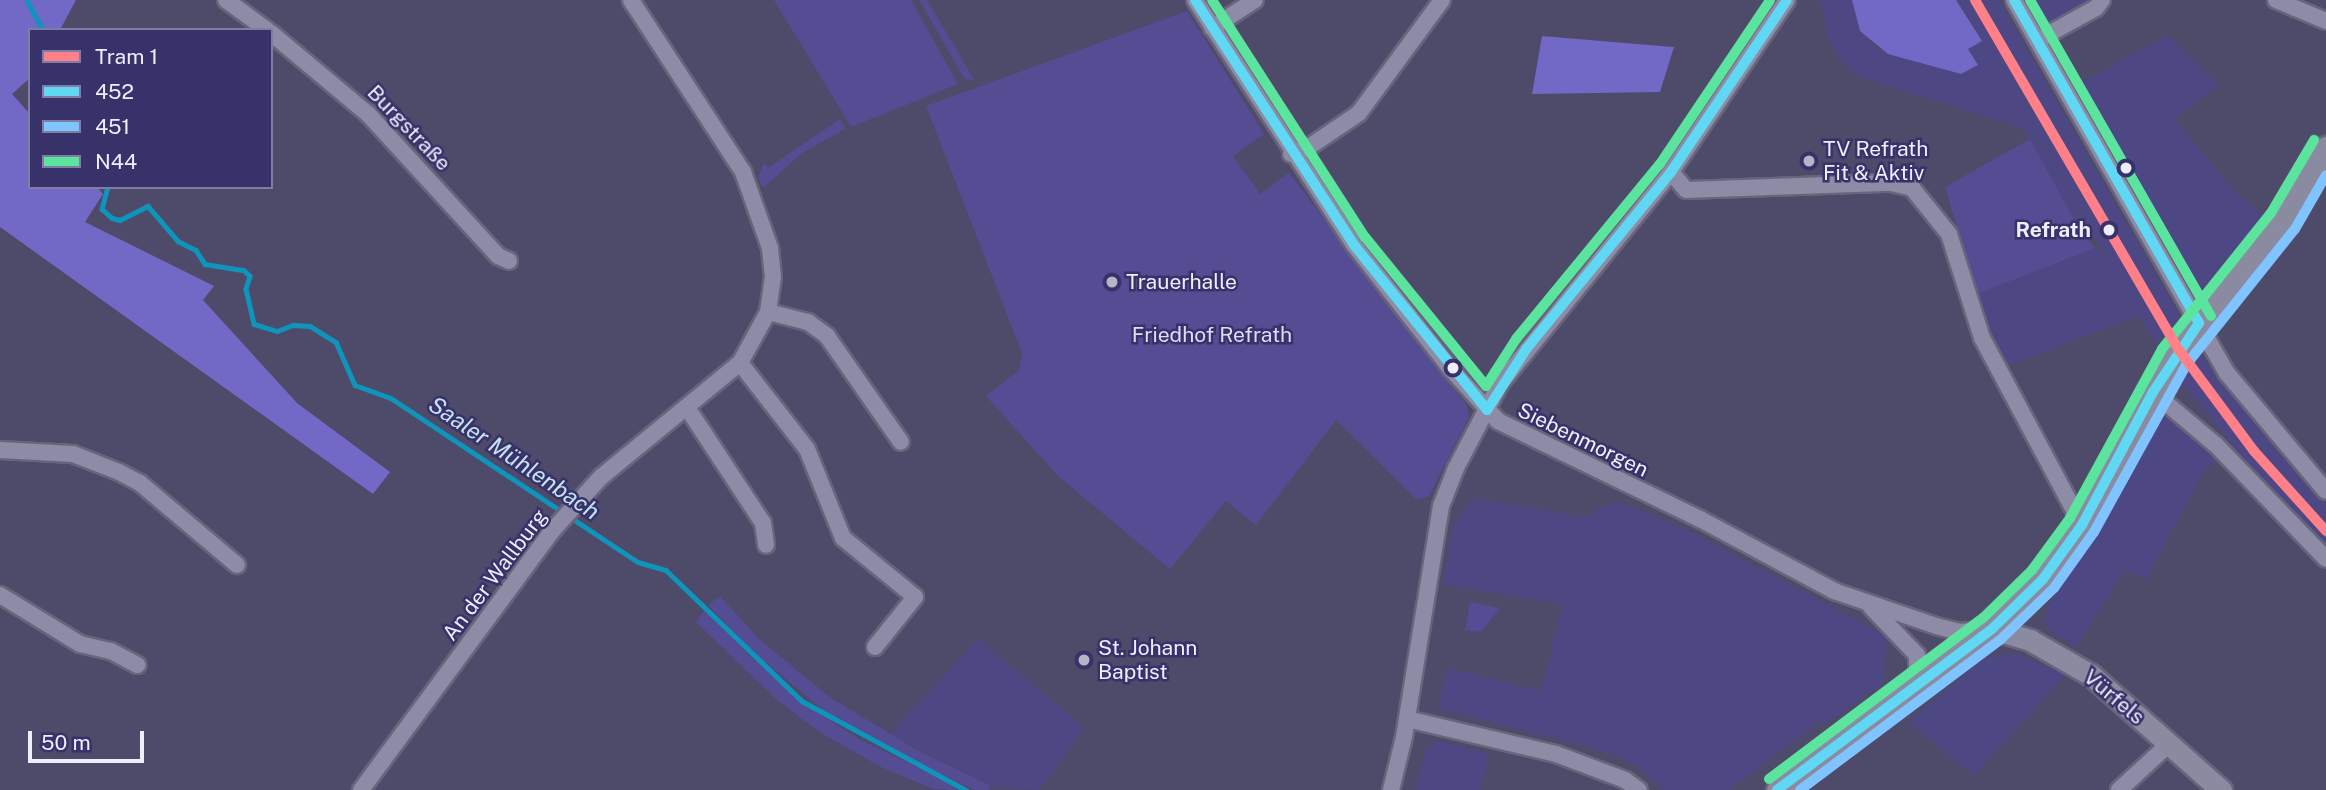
<!DOCTYPE html>
<html>
<head>
<meta charset="utf-8">
<style>
  body { margin:0 }
  #map { position:relative; width:2326px; height:790px; overflow:hidden; background:#4e4a6a; font-family:"Public Sans",sans-serif }
  div>[style] { position:absolute }
  .built>* { inset:0; background:#4d4784 }
  .green>* { inset:0; background:#544d94 }
  .forest>* { inset:0; background:#7268c5 }
  .stream>* { height:4.5px; margin:-2.25px; padding:0 2.25px; transform-origin:2.25px; border-radius:2.25px; background:#0f94bc }
  .roads { filter:drop-shadow(2px 0 #67647b) drop-shadow(-2px 0 #67647b) drop-shadow(0 2px #67647b) drop-shadow(0 -2px #67647b) }
  .street>* { height:16px; margin:-8px; padding:0 8px; transform-origin:8px; border-radius:8px; background:#8d8ba5 }
  .secondary>* { height:21px; margin:-10.5px; padding:0 10.5px; transform-origin:10.5px; border-radius:10.5px; background:#8a8ba1 }
  .bus-1>* { height:10px; margin:-5px; padding:0 5px; transform-origin:5px; border-radius:5px; background:#60d8f3 }
  .bus-2>* { height:10px; margin:-5px; padding:0 5px; transform-origin:5px; border-radius:5px; background:#80c4ff }
  .bus-3>* { height:10px; margin:-5px; padding:0 5px; transform-origin:5px; border-radius:5px; background:#5ae49d }
  .tram-1>* { height:10px; margin:-5px; padding:0 5px; transform-origin:5px; border-radius:5px; background:#ff8089 }
  .dots>* { width:19px; height:19px; translate:-50% -50%; box-sizing:border-box; border:4px solid #38326b; border-radius:50% }
  span { translate:-50% -50%; white-space:nowrap; text-align:center; line-height:1.15; -webkit-text-stroke:5px #38326b; paint-order:stroke }
  .street-label { font-size:21px; color:#ededfb }
  .poi-label { font-size:21px; color:#ededfb }
  .left { translate:0 -50%; text-align:left }
  .stop-label { font-size:21px; color:#ededfb; font-weight:700 }
  .right { translate:-100% -50%; text-align:right }
  .park-label { font-size:21px; color:#ddddf8 }
  .water-label { font-size:23px; color:#c4e2ef; font-style:italic }
  .legend { position:absolute; left:28px; top:28px; width:245px; height:161px; box-sizing:border-box; background:#38326b; border:2px solid #807da5; margin:0; padding:9px 12px; list-style:none; font-size:21px; color:#ededfb }
  .legend li { display:flex; align-items:center; gap:14px; height:35px }
  .legend b { width:35px; border:2px solid #807da5 }
  .scale { position:absolute; left:28px; top:731px; width:116px; height:32px; box-sizing:border-box; border:4px solid #ededfb; border-top:0; padding-left:9px; font-size:21px; line-height:24px; white-space:nowrap; color:#ededfb; -webkit-text-stroke:5px #38326b; paint-order:stroke }
</style>
</head>
<body>
<div id="map">
  <div class="built">
    <i style="clip-path:polygon(1821px 0,1852px 0,1860px 31px,1881px 51px,1961px 74px,1968px 49px,1982px 40px,1956px 0,1999px 0,2181px 318px,2156px 343px,2139px 316px,2006px 366px,1987px 329px,1977px 294px,2095px 248px,2109px 262px,2086px 223px,2078px 227px,2024px 128px,1858px 76px,1838px 57px,1828px 37px)"></i>
    <i style="clip-path:polygon(2028px 0,2092px 0,2045px 29px)"></i>
    <i style="clip-path:polygon(2168px 35px,2219px 85px,2174px 119px,2235px 192px,2267px 218px,2222px 274px,2200px 291px,2189px 286px,2076px 86px)"></i>
    <i style="clip-path:polygon(2199px 352px,2301px 479px,2326px 504px,2326px 547px,2251px 468px,2179px 379px)"></i>
    <i style="clip-path:polygon(2161px 417px,2171px 419px,2218px 462px,2205px 469px,2146px 580px,2125px 569px,2076px 647px,2052px 632px,2045px 620px,2047px 608px)"></i>
    <i style="clip-path:polygon(1475px 498px,1591px 518px,1594px 511px,1619px 502px,1693px 533px,1887px 637px,1883px 683px,1826px 723px,1820px 722px,1728px 790px,1664px 790px,1637px 766px,1612px 753px,1438px 708px,1447px 668px,1541px 691px,1563px 604px,1443px 584px,1452px 527px)"></i>
    <i style="clip-path:polygon(978px 639px,1085px 728px,1039px 790px,991px 786px,889px 735px)"></i>
    <i style="clip-path:polygon(2017px 654px,2065px 675px,1974px 775px,1909px 722px,1980px 661px,1997px 655px)"></i>
    <i style="clip-path:polygon(1439px 741px,1489px 754px,1480px 790px,1415px 790px,1426px 749px)"></i>
  </div>
  <div class="green">
    <i style="clip-path:polygon(774px 0,911px 0,958px 84px,851px 127px)"></i>
    <i style="clip-path:polygon(919px 0,927px 0,975px 81px,964px 78px)"></i>
    <i style="clip-path:polygon(1187px 11px,1264px 134px,1233px 156px,1260px 194px,1289px 173px,1467px 406px,1469px 417px,1429px 496px,1417px 500px,1336px 420px,1256px 525px,1226px 501px,1170px 569px,1058px 476px,986px 396px,1019px 370px,1022px 353px,926px 106px)"></i>
    <i style="clip-path:polygon(840px 119px,845px 129px,802px 153px,763px 188px,758px 177px,764px 163px,768px 168px)"></i>
    <i style="clip-path:polygon(2030px 139px,2078px 227px,2095px 248px,1977px 294px,1945px 187px)"></i>
    <i style="clip-path:polygon(720px 596px,760px 640px,831px 698px,915px 749px,991px 786px,989px 790px,975px 790px,906px 758px,823px 710px,752px 651px,708px 605px)"></i>
    <i style="clip-path:polygon(1470px 602px,1500px 608px,1481px 632px,1465px 630px)"></i>
    <i style="clip-path:polygon(705px 609px,749px 655px,820px 714px,859px 739px,964px 790px,933px 789px,881px 767px,821px 733px,777px 700px,696px 622px)"></i>
  </div>
  <div class="forest">
    <i style="clip-path:polygon(0 0,76px 0,60px 30px,30px 30px,30px 78px,12px 94px,30px 114px,30px 187px,97px 187px,103px 194px,85px 222px,214px 286px,203px 300px,297px 403px,390px 472px,373px 494px,0 227px)"></i>
    <i style="clip-path:polygon(1852px 0,1956px 0,1982px 41px,1968px 49px,1978px 65px,1961px 74px,1888px 54px,1860px 31px)"></i>
    <i style="clip-path:polygon(1542px 36px,1673px 47px,1674px 47px,1660px 92px,1532px 94px)"></i>
  </div>
  <div class="stream">
    <i style="left:27px;top:0;width:34px;rotate:62deg"></i>
    <i style="left:108px;top:187px;width:23px;rotate:105deg"></i>
    <i style="left:102px;top:209px;width:13px;rotate:42deg"></i>
    <i style="left:112px;top:218px;width:8px;rotate:14deg"></i>
    <i style="left:120px;top:220px;width:31px;rotate:-27deg"></i>
    <i style="left:148px;top:206px;width:46px;rotate:49.4deg"></i>
    <i style="left:178px;top:241px;width:20px;rotate:27deg"></i>
    <i style="left:196px;top:250px;width:17px;rotate:57deg"></i>
    <i style="left:205px;top:264px;width:39px;rotate:9deg"></i>
    <i style="left:244px;top:270px;width:8px;rotate:45deg"></i>
    <i style="left:250px;top:276px;width:14px;rotate:107deg"></i>
    <i style="left:246px;top:289px;width:36px;rotate:77deg"></i>
    <i style="left:254px;top:324px;width:24px;rotate:17deg"></i>
    <i style="left:277px;top:331px;width:17px;rotate:-21deg"></i>
    <i style="left:293px;top:325px;width:17px;rotate:3deg"></i>
    <i style="left:310px;top:326px;width:31px;rotate:32deg"></i>
    <i style="left:336px;top:342px;width:47px;rotate:66.2deg"></i>
    <i style="left:355px;top:385px;width:38px;rotate:20deg"></i>
    <i style="left:391px;top:398px;width:296px;rotate:33.6deg"></i>
    <i style="left:638px;top:562px;width:29px;rotate:16deg"></i>
    <i style="left:666px;top:570px;width:189px;rotate:43.9deg"></i>
    <i style="left:802px;top:701px;width:187px;rotate:28.5deg"></i>
  </div>
  <div class="roads">
    <div class="street">
      <i style="left:226px;top:0;width:51px;rotate:36.2deg"></i>
      <i style="left:1195px;top:0;width:292px;rotate:57deg"></i>
      <i style="left:1354px;top:245px;width:157px;rotate:52deg"></i>
      <i style="left:1451px;top:369px;width:70px;rotate:47.9deg"></i>
      <i style="left:1498px;top:421px;width:225px;rotate:25.9deg"></i>
      <i style="left:1700px;top:519px;width:152px;rotate:28.2deg"></i>
      <i style="left:1834px;top:591px;width:108px;rotate:18.9deg"></i>
      <i style="left:1936px;top:626px;width:25px;rotate:14deg"></i>
      <i style="left:1960px;top:632px;width:32px;rotate:-5deg"></i>
      <i style="left:2014px;top:0;width:428px;rotate:60.3deg"></i>
      <i style="left:2226px;top:372px;width:155px;rotate:50deg"></i>
      <i style="left:2276px;top:0;width:54px;rotate:22.8deg"></i>
      <i style="left:1212px;top:28px;width:51px;rotate:-33.1deg"></i>
      <i style="left:271px;top:33px;width:126px;rotate:39.9deg"></i>
      <i style="left:368px;top:114px;width:193px;rotate:47.5deg"></i>
      <i style="left:498px;top:256px;width:12px;rotate:24deg"></i>
      <i style="left:2038px;top:40px;width:66px;rotate:-28.9deg"></i>
      <i style="left:2096px;top:8px;width:10px;rotate:-53deg"></i>
      <i style="left:1291px;top:154px;width:19px;rotate:-21deg"></i>
      <i style="left:1309px;top:147px;width:60px;rotate:-34.2deg"></i>
      <i style="left:1359px;top:113px;width:140px;rotate:-53.7deg"></i>
      <i style="left:1671px;top:172px;width:23px;rotate:50deg"></i>
      <i style="left:1686px;top:190px;width:205px;rotate:-2deg"></i>
      <i style="left:1891px;top:183px;width:22px;rotate:13deg"></i>
      <i style="left:1912px;top:188px;width:59px;rotate:51.2deg"></i>
      <i style="left:1949px;top:234px;width:109px;rotate:72.4deg"></i>
      <i style="left:1982px;top:338px;width:212px;rotate:61.9deg"></i>
      <i style="left:768px;top:312px;width:41px;rotate:14deg"></i>
      <i style="left:808px;top:322px;width:24px;rotate:36deg"></i>
      <i style="left:827px;top:336px;width:129px;rotate:55.1deg"></i>
      <i style="left:740px;top:363px;width:109px;rotate:52.1deg"></i>
      <i style="left:807px;top:449px;width:96px;rotate:68deg"></i>
      <i style="left:843px;top:538px;width:93px;rotate:39.3deg"></i>
      <i style="left:915px;top:597px;width:64px;rotate:128.7deg"></i>
      <i style="left:2153px;top:392px;width:82px;rotate:40.1deg"></i>
      <i style="left:2216px;top:445px;width:158px;rotate:46deg"></i>
      <i style="left:688px;top:409px;width:136px;rotate:56.7deg"></i>
      <i style="left:763px;top:523px;width:22px;rotate:82deg"></i>
      <i style="left:0;top:450px;width:73px;rotate:3.1deg"></i>
      <i style="left:73px;top:454px;width:49px;rotate:21.4deg"></i>
      <i style="left:119px;top:472px;width:24px;rotate:28deg"></i>
      <i style="left:140px;top:483px;width:127px;rotate:40.2deg"></i>
      <i style="left:0;top:595px;width:94px;rotate:31.5deg"></i>
      <i style="left:80px;top:644px;width:32px;rotate:13deg"></i>
      <i style="left:111px;top:651px;width:30px;rotate:28deg"></i>
      <i style="left:1871px;top:607px;width:66px;rotate:46.2deg"></i>
      <i style="left:1917px;top:655px;width:30px;rotate:90deg"></i>
      <i style="left:1407px;top:719px;width:153px;rotate:13.2deg"></i>
      <i style="left:1556px;top:754px;width:74px;rotate:20.6deg"></i>
      <i style="left:1625px;top:780px;width:17px;rotate:36deg"></i>
      <i style="left:361px;top:790px;width:322px;rotate:-53.6deg"></i>
      <i style="left:552px;top:531px;width:73px;rotate:-47.8deg"></i>
      <i style="left:601px;top:477px;width:180px;rotate:-39.4deg"></i>
      <i style="left:740px;top:363px;width:58px;rotate:-61.2deg"></i>
      <i style="left:768px;top:312px;width:35px;rotate:-82deg"></i>
      <i style="left:773px;top:277px;width:29px;rotate:-96deg"></i>
      <i style="left:770px;top:248px;width:81px;rotate:-109.6deg"></i>
      <i style="left:743px;top:172px;width:205px;rotate:-123.1deg"></i>
      <i style="left:1391px;top:790px;width:55px;rotate:-76.2deg"></i>
      <i style="left:1404px;top:737px;width:234px;rotate:-80.9deg"></i>
      <i style="left:1441px;top:506px;width:41px;rotate:-68.5deg"></i>
      <i style="left:1456px;top:468px;width:95px;rotate:-62.4deg"></i>
      <i style="left:1500px;top:384px;width:272px;rotate:-51.1deg"></i>
      <i style="left:1671px;top:172px;width:207px;rotate:-56deg"></i>
      <i style="left:2119px;top:790px;width:68px;rotate:-42.6deg"></i>
    </div>
    <div class="secondary">
      <i style="left:1992px;top:629px;width:40px;rotate:16deg"></i>
      <i style="left:2030px;top:640px;width:70px;rotate:29.8deg"></i>
      <i style="left:2091px;top:675px;width:174px;rotate:41.5deg"></i>
      <i style="left:1777px;top:790px;width:269px;rotate:-36.8deg"></i>
      <i style="left:1992px;top:629px;width:71px;rotate:-44.4deg"></i>
      <i style="left:2043px;top:579px;width:67px;rotate:-54.2deg"></i>
      <i style="left:2082px;top:525px;width:192px;rotate:-61.3deg"></i>
      <i style="left:2174px;top:357px;width:174px;rotate:-51.3deg"></i>
      <i style="left:2283px;top:221px;width:86px;rotate:-59.8deg"></i>
    </div>
  </div>
  <div class="bus-1">
    <i style="left:1195px;top:0;width:292px;rotate:57deg"></i>
    <i style="left:1354px;top:245px;width:212px;rotate:51.1deg"></i>
    <i style="left:2014px;top:0;width:372px;rotate:60.2deg"></i>
    <i style="left:1487px;top:410px;width:74px;rotate:-57.2deg"></i>
    <i style="left:1527px;top:348px;width:227px;rotate:-50.7deg"></i>
    <i style="left:1671px;top:172px;width:207px;rotate:-56deg"></i>
    <i style="left:1777px;top:790px;width:269px;rotate:-36.8deg"></i>
    <i style="left:1992px;top:629px;width:71px;rotate:-44.4deg"></i>
    <i style="left:2043px;top:579px;width:67px;rotate:-54.2deg"></i>
    <i style="left:2082px;top:525px;width:151px;rotate:-61.9deg"></i>
    <i style="left:2153px;top:392px;width:83px;rotate:-56.3deg"></i>
  </div>
  <div class="bus-2">
    <i style="left:1800px;top:790px;width:250px;rotate:-36.9deg"></i>
    <i style="left:2000px;top:640px;width:75px;rotate:-43.9deg"></i>
    <i style="left:2054px;top:588px;width:69px;rotate:-54.5deg"></i>
    <i style="left:2094px;top:532px;width:191px;rotate:-61.1deg"></i>
    <i style="left:2186px;top:365px;width:174px;rotate:-51.3deg"></i>
    <i style="left:2295px;top:229px;width:62px;rotate:-60.1deg"></i>
  </div>
  <div class="bus-3">
    <i style="left:1212px;top:0;width:282px;rotate:57.2deg"></i>
    <i style="left:1365px;top:237px;width:192px;rotate:50.9deg"></i>
    <i style="left:1486px;top:386px;width:56px;rotate:-57.4deg"></i>
    <i style="left:1516px;top:339px;width:227px;rotate:-50.6deg"></i>
    <i style="left:1660px;top:164px;width:197px;rotate:-56.1deg"></i>
    <i style="left:2030px;top:0;width:364px;rotate:60.2deg"></i>
    <i style="left:1769px;top:779px;width:268px;rotate:-37deg"></i>
    <i style="left:1983px;top:618px;width:69px;rotate:-44.4deg"></i>
    <i style="left:2032px;top:570px;width:64px;rotate:-53.8deg"></i>
    <i style="left:2070px;top:518px;width:192px;rotate:-61.4deg"></i>
    <i style="left:2162px;top:349px;width:174px;rotate:-51.3deg"></i>
    <i style="left:2271px;top:213px;width:85px;rotate:-59.5deg"></i>
  </div>
  <div class="tram-1">
    <i style="left:1975px;top:0;width:405px;rotate:59.8deg"></i>
    <i style="left:2179px;top:350px;width:126px;rotate:53.4deg"></i>
    <i style="left:2254px;top:451px;width:108px;rotate:48deg"></i>
  </div>
  <div class="dots">
    <i style="left:1809px;top:161px;background:#b5b4c8"></i>
    <i style="left:2126px;top:168px;background:#ededfb"></i>
    <i style="left:2109px;top:230px;background:#ededfb"></i>
    <i style="left:1112px;top:282px;background:#b5b4c8"></i>
    <i style="left:1453px;top:368px;background:#ededfb"></i>
    <i style="left:1084px;top:660px;background:#b5b4c8"></i>
  </div>
  <div class="street-label">
    <span style="left:409px;top:128px;rotate:46deg">Burgstraße</span>
    <span style="left:1583px;top:440px;rotate:26deg">Siebenmorgen</span>
    <span style="left:495px;top:575px;rotate:-53deg">An der Wallburg</span>
    <span style="left:2114px;top:697px;rotate:40deg">Vürfels</span>
  </div>
  <div class="poi-label">
    <span class="left" style="left:1823px;top:161px">TV Refrath<br>Fit &amp; Aktiv</span>
    <span class="left" style="left:1126px;top:282px">Trauerhalle</span>
    <span class="left" style="left:1098px;top:660px">St. Johann<br>Baptist</span>
  </div>
  <div class="stop-label">
    <span class="right" style="left:2091px;top:230px">Refrath</span>
  </div>
  <div class="park-label">
    <span style="left:1212px;top:335px">Friedhof Refrath</span>
  </div>
  <div class="water-label">
    <span style="left:514px;top:458px;rotate:34deg">Saaler Mühlenbach</span>
  </div>
  <ul class="legend">
  <li><b style="height:9px;background:#ff8089"></b>Tram 1</li>
  <li><b style="height:9px;background:#60d8f3"></b>452</li>
  <li><b style="height:9px;background:#80c4ff"></b>451</li>
  <li><b style="height:9px;background:#5ae49d"></b>N44</li>
  </ul>
  <div class="scale">50 m</div>
</div>
</body>
</html>
